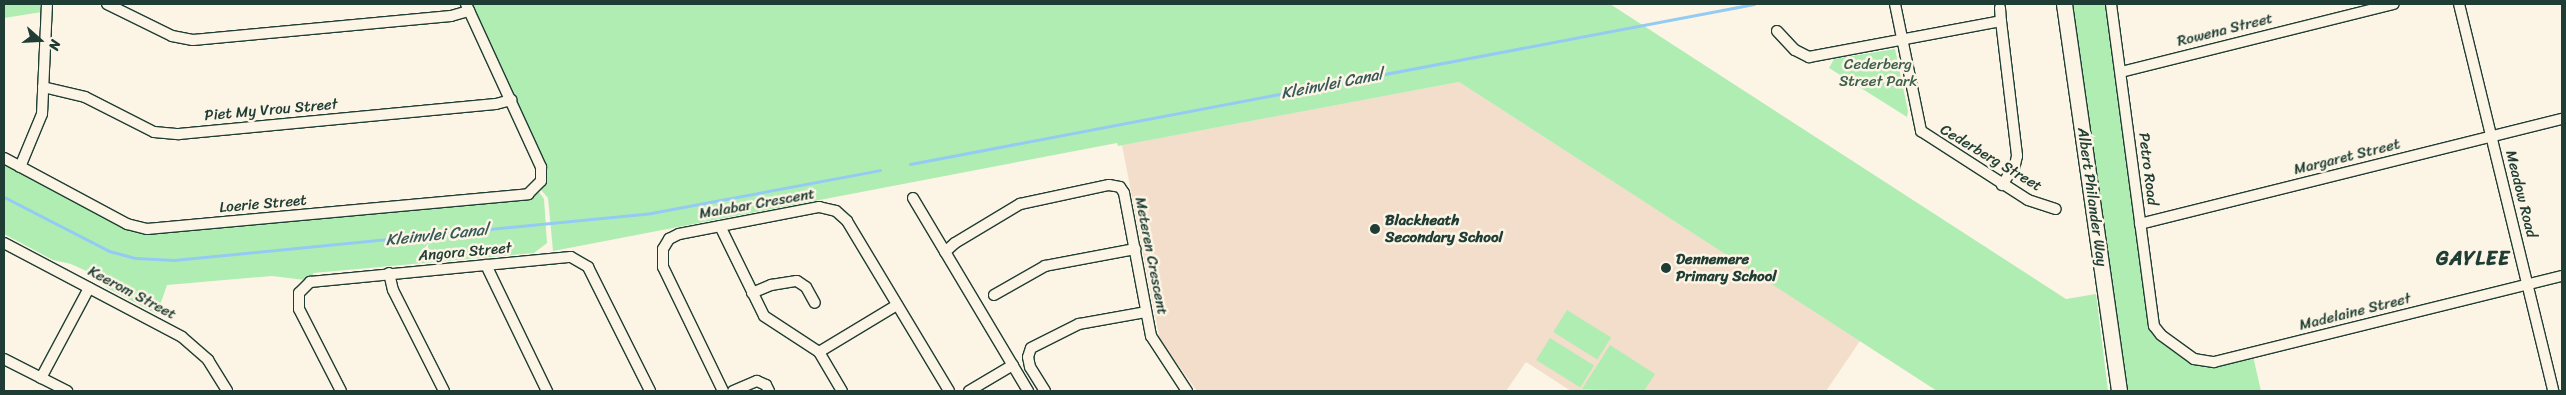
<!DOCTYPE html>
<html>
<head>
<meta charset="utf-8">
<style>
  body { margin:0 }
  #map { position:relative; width:2566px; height:395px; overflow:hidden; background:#fcf5e5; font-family:Sriracha,sans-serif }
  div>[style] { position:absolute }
  .built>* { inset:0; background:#f2deca }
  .green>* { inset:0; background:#b0edb3; transform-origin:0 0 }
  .stream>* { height:3px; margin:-1.5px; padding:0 1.5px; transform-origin:1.5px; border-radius:1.5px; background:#94cbf3 }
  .roads { filter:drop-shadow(1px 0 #1f3d34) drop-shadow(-1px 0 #1f3d34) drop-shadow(0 1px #1f3d34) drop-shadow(0 -1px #1f3d34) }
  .street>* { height:10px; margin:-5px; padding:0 5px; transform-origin:5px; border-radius:5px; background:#fcf5e5 }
  .secondary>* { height:15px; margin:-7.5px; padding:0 7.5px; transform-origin:7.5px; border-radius:7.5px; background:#fcf5e5 }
  .dots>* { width:14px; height:14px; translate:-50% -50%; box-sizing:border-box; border:2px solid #fcf5e5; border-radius:50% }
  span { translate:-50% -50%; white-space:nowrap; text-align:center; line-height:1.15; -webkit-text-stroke:5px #fcf5e5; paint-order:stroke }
  .street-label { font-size:15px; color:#1f3d34 }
  .park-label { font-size:15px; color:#3c604d }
  .poi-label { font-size:15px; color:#1f3d34; font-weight:700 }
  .left { translate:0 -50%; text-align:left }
  .water-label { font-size:16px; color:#36595a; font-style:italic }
  .district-label { font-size:20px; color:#1f3d34; font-weight:700; letter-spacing:1px }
  .frame { position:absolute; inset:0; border:5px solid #1f3d34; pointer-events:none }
  .north { position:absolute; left:15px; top:15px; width:50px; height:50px; -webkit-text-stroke:4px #fcf5e5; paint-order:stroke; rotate:109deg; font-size:14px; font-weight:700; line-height:20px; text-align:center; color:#1f3d34 }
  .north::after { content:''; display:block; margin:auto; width:18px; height:22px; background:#1f3d34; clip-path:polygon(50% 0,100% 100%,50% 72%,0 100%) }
</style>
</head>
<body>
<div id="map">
  <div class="built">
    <i style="clip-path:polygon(1459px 82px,1860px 341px,1826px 391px,1571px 391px,1526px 362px,1506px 391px,1197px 391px,1160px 340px,1122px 145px)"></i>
  </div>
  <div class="green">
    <i style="clip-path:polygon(4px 4px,42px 4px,42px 12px,4px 18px)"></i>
    <i style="clip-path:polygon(471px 4px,1610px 4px,2066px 299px,2096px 294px,2108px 391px,1937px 391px,1459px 82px,1118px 146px,1117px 143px,553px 251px,548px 198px,541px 190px,546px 181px,546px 167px)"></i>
    <i style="clip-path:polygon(2069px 4px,2108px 4px,2150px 322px,2189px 361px,2253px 356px,2261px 391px,2122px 391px)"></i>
    <i style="clip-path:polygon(1895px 49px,1908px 111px,1907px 117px,1829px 68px,1834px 59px)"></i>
    <i style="clip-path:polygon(4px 163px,126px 227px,530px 198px,539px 192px,544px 199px,547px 243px,534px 253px,313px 273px,313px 277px,305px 280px,272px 276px,167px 285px,157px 314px,107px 288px,95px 275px,71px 264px,53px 260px,4px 234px)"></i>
    <i style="left:1567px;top:310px;width:52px;height:26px;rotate:32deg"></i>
    <i style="left:1550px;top:338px;width:52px;height:26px;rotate:32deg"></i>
    <i style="clip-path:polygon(1610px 345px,1655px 374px,1644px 391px,1582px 389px)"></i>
  </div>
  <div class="stream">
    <i style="left:910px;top:164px;width:859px;rotate:-10.73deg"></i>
    <i style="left:4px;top:197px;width:118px;rotate:27.2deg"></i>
    <i style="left:109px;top:251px;width:28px;rotate:15deg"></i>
    <i style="left:136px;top:258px;width:38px;rotate:3deg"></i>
    <i style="left:174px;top:260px;width:479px;rotate:-5.6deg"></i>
    <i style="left:651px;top:213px;width:233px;rotate:-10.6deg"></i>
  </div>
  <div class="roads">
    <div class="street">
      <i style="left:107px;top:4px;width:72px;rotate:26.2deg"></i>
      <i style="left:172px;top:36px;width:21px;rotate:11deg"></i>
      <i style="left:193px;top:40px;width:259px;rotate:-5.3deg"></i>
      <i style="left:451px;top:16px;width:19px;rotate:-16deg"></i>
      <i style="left:1895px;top:4px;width:130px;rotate:78.4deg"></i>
      <i style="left:1921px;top:131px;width:127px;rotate:32.8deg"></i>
      <i style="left:2028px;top:200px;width:29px;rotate:18deg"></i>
      <i style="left:2111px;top:4px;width:325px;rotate:82.4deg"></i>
      <i style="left:2154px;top:326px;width:11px;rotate:52deg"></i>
      <i style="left:2161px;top:335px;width:41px;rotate:36deg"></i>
      <i style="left:2194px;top:359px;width:20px;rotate:9deg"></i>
      <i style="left:2214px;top:362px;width:358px;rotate:-13.9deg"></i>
      <i style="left:2459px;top:4px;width:398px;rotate:76.3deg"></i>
      <i style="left:2000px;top:8px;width:13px;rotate:86deg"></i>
      <i style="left:1777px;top:31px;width:26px;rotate:47deg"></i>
      <i style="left:1795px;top:50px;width:16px;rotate:27deg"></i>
      <i style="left:1809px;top:57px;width:195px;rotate:-10.6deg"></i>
      <i style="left:2001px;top:21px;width:136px;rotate:83.2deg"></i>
      <i style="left:2017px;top:156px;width:9px;rotate:103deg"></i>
      <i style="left:2015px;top:165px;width:24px;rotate:123deg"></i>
      <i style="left:2121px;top:72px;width:281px;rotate:-14deg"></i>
      <i style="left:43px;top:87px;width:43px;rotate:13.4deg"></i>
      <i style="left:85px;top:97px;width:77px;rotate:26.9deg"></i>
      <i style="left:154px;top:132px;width:25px;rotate:5deg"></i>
      <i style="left:179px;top:134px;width:318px;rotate:-5.4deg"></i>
      <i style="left:496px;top:104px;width:16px;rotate:-15deg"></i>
      <i style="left:4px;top:158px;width:140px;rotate:28.2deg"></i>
      <i style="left:127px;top:224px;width:21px;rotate:14deg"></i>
      <i style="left:147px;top:229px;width:383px;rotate:-5.2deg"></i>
      <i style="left:528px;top:194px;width:18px;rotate:-45deg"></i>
      <i style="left:541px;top:181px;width:14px;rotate:-90deg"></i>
      <i style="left:541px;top:167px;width:179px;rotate:-114.7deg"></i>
      <i style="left:20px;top:167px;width:57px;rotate:-67.5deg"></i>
      <i style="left:42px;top:114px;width:110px;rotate:-87.4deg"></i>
      <i style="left:913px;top:198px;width:225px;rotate:59.2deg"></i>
      <i style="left:2140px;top:224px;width:435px;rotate:-14deg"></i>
      <i style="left:720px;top:226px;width:100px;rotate:63.9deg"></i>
      <i style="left:764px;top:316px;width:66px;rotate:33.2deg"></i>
      <i style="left:819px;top:352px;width:45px;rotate:59.5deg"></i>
      <i style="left:4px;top:243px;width:201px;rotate:27.8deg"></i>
      <i style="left:182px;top:337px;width:35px;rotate:41deg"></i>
      <i style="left:208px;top:360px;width:36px;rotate:58deg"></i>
      <i style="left:945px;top:252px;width:13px;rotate:-42deg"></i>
      <i style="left:955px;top:243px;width:76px;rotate:-31deg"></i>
      <i style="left:1020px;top:204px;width:91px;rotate:-12.1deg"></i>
      <i style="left:1109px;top:185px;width:11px;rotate:10deg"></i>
      <i style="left:1120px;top:187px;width:7px;rotate:56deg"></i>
      <i style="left:1124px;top:193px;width:146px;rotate:79.3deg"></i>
      <i style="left:1151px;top:336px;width:66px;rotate:56.8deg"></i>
      <i style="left:486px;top:265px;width:140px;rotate:64.2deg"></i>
      <i style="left:389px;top:273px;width:17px;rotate:77deg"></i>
      <i style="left:393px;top:290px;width:113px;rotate:63.2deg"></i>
      <i style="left:752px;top:293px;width:21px;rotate:-23deg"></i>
      <i style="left:771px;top:285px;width:26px;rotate:-9deg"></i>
      <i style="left:797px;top:281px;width:11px;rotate:34deg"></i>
      <i style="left:806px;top:287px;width:18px;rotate:61deg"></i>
      <i style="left:994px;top:295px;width:59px;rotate:-29.6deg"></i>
      <i style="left:1045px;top:266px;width:92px;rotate:-10.7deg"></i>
      <i style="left:819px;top:352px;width:91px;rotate:-31.1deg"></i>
      <i style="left:4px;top:359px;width:71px;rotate:26.9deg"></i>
      <i style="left:41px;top:378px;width:102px;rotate:-61.9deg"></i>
      <i style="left:341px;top:391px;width:92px;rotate:-117.1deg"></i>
      <i style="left:299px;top:309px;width:16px;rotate:-90deg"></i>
      <i style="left:299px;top:293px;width:16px;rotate:-45deg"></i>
      <i style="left:310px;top:282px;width:262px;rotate:-5.5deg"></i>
      <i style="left:571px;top:257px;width:20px;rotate:30deg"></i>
      <i style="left:588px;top:267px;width:139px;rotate:63.4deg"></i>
      <i style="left:723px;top:391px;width:138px;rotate:-115.8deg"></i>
      <i style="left:663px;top:267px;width:18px;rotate:-90deg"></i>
      <i style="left:663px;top:249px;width:12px;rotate:-59deg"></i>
      <i style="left:669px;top:239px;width:11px;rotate:-27deg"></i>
      <i style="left:679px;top:234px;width:143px;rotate:-10.9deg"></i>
      <i style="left:819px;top:207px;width:17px;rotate:13deg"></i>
      <i style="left:836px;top:211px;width:15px;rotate:42deg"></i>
      <i style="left:847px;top:221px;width:198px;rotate:59deg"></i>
      <i style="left:733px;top:391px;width:26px;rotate:-23deg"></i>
      <i style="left:757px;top:381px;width:10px;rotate:24deg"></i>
      <i style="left:766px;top:385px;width:7px;rotate:63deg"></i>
      <i style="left:969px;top:391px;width:51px;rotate:-30.6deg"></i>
      <i style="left:1045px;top:391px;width:28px;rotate:-122deg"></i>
      <i style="left:1030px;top:367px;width:10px;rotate:-101deg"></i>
      <i style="left:1028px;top:357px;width:9px;rotate:-72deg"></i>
      <i style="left:1031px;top:348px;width:54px;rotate:-26.6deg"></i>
      <i style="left:1079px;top:324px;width:68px;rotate:-10.2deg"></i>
    </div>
    <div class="secondary">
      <i style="left:2064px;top:4px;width:391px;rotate:81.9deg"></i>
    </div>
  </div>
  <div class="dots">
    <i style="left:1375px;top:229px;background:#1f3d34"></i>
    <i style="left:1666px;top:268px;background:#1f3d34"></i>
  </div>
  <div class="street-label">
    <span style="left:2225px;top:30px;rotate:-14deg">Rowena Street</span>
    <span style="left:271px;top:110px;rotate:-5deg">Piet My Vrou Street</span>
    <span style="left:2347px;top:157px;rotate:-14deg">Margaret Street</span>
    <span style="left:1991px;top:158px;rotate:31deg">Cederberg Street</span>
    <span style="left:2148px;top:169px;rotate:83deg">Petro Road</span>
    <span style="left:2521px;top:194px;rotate:76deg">Meadow Road</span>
    <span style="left:2092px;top:197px;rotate:82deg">Albert Philander Way</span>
    <span style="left:263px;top:204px;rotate:-5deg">Loerie Street</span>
    <span style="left:757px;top:204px;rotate:-10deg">Malabar Crescent</span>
    <span style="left:465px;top:252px;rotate:-5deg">Angora Street</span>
    <span style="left:1151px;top:256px;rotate:79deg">Meteren Crescent</span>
    <span style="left:132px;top:293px;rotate:28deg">Keerom Street</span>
    <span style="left:2355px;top:312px;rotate:-14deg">Madelaine Street</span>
  </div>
  <div class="park-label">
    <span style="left:1878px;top:73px">Cederberg<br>Street Park</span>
  </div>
  <div class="poi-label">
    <span class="left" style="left:1385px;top:229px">Blackheath<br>Secondary School</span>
    <span class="left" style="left:1676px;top:268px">Dennemere<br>Primary School</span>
  </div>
  <div class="water-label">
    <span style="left:1332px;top:84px;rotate:-11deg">Kleinvlei Canal</span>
    <span style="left:437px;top:235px;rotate:-6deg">Kleinvlei Canal</span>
  </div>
  <div class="district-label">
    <span style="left:2473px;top:258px">GAYLEE</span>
  </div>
  <div class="frame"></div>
  <div class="north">N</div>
</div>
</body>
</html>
